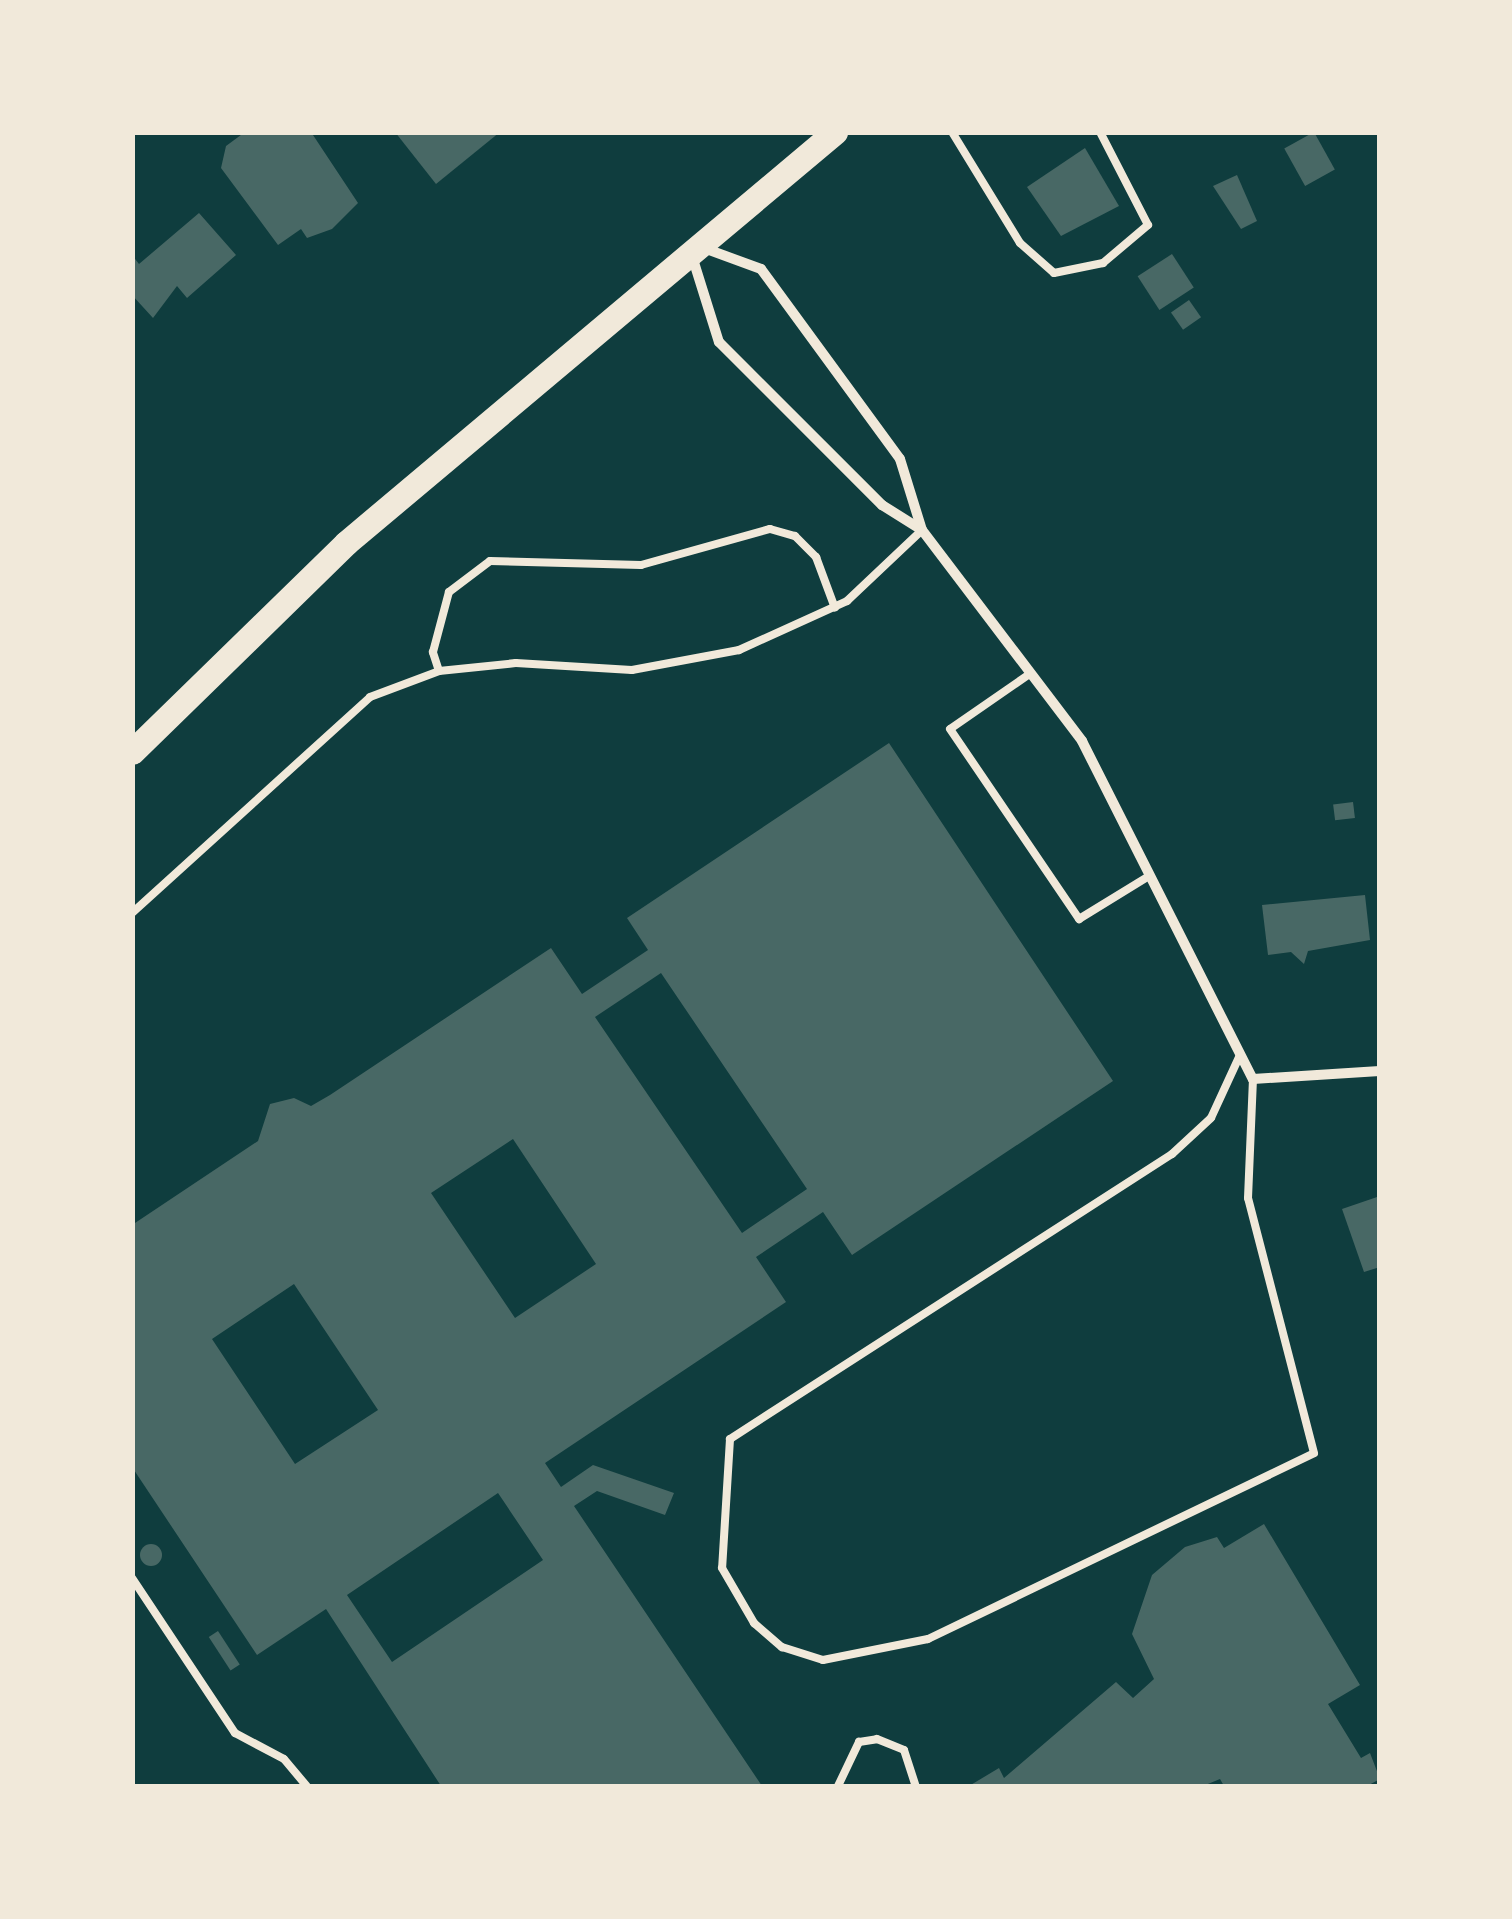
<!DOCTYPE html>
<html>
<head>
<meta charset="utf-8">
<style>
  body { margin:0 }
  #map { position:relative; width:1512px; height:1919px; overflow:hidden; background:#0f3d3e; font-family:Barlow,sans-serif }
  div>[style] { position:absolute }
  .building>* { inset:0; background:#486865; transform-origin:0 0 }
  .round { border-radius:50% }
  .service>* { height:8px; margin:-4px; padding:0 4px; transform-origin:4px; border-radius:4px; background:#f1e9da }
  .minor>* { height:10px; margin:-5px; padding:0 5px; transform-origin:5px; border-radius:5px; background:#f1e9da }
  .primary>* { height:25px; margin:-12.5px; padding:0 12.5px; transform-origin:12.5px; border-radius:12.5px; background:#f1e9da }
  span { translate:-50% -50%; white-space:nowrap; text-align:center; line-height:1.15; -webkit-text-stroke:8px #f1e9da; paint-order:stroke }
  .frame { position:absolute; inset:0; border:135px solid #f1e9da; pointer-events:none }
</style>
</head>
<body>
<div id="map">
  <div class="building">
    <i style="clip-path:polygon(245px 132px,311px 132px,358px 203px,332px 229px,307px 238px,301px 229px,278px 245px,221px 168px,226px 146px)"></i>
    <i style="clip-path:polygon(395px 132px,500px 132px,436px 184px)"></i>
    <i style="left:1314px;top:132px;width:43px;height:34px;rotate:61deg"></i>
    <i style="clip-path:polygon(1085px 148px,1119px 206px,1061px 236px,1027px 187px)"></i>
    <i style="clip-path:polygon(1237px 175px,1257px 221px,1241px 229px,1213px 186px)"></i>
    <i style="clip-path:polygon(199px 213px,236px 255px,187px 298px,177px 286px,153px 318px,132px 295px,132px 255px,139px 264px)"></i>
    <i style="left:1172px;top:254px;width:40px;height:41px;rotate:57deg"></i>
    <i style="left:1189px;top:300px;width:21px;height:22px;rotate:55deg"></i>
    <i style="clip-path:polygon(evenodd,889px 743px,1113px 1081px,852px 1255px,823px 1212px,756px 1257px,786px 1302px,545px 1463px,561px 1487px,593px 1465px,674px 1493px,665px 1515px,597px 1491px,574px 1506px,762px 1786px,441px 1786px,326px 1609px,257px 1655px,132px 1467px,132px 1225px,258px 1141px,270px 1104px,294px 1098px,311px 1106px,330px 1095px,551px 948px,582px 994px,648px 950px,627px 918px,889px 743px,661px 973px,807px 1189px,742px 1233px,595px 1017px,661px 973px,889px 743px,513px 1139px,596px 1264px,515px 1318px,431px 1193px,513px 1139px,889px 743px,294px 1284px,378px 1410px,295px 1464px,212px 1339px,294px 1284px,889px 743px,498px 1493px,543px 1560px,392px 1662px,347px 1595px,498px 1493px)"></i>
    <i style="left:1353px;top:802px;width:16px;height:20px;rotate:83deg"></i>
    <i style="clip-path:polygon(1365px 895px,1370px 940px,1308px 951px,1304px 964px,1291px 952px,1268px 955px,1262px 905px)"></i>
    <i style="clip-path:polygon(1380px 1196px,1380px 1267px,1364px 1272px,1342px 1209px)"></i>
    <i style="clip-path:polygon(1264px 1524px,1360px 1685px,1328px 1704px,1361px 1758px,1370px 1753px,1380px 1779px,1367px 1786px,1224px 1786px,1220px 1779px,1203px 1786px,969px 1786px,999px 1768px,1004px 1778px,1116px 1682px,1133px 1698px,1154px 1679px,1132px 1634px,1152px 1575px,1185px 1547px,1217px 1537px,1224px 1548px)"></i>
    <i class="round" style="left:140px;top:1544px;width:22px;height:22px"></i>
    <i style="left:218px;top:1631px;width:40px;height:11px;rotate:57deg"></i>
  </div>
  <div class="service">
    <i style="left:952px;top:132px;width:130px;rotate:58.5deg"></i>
    <i style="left:1020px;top:243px;width:45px;rotate:41.4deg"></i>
    <i style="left:1054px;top:273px;width:50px;rotate:-11.5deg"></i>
    <i style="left:1103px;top:263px;width:59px;rotate:-40.2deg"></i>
    <i style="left:1148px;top:225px;width:105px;rotate:-117.3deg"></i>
    <i style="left:439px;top:671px;width:20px;rotate:-108deg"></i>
    <i style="left:433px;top:652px;width:62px;rotate:-75.1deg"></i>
    <i style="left:449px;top:592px;width:51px;rotate:-37.1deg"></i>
    <i style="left:490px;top:561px;width:151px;rotate:1.5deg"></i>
    <i style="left:641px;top:565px;width:134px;rotate:-15.6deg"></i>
    <i style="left:770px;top:529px;width:26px;rotate:16deg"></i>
    <i style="left:795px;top:536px;width:30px;rotate:45deg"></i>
    <i style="left:816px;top:557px;width:54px;rotate:69.6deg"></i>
    <i style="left:1031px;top:673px;width:98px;rotate:145.3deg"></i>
    <i style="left:950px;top:729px;width:230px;rotate:55.8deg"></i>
    <i style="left:1079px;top:919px;width:82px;rotate:-31.6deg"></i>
    <i style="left:132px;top:913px;width:321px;rotate:-42.2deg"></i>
    <i style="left:370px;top:697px;width:74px;rotate:-20.6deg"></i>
    <i style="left:439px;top:671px;width:77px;rotate:-5.9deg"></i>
    <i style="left:516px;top:663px;width:116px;rotate:3.5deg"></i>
    <i style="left:632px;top:670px;width:109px;rotate:-10.6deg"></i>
    <i style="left:739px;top:650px;width:119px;rotate:-24.4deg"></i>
    <i style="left:847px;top:601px;width:103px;rotate:-43.4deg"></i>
    <i style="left:1240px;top:1055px;width:69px;rotate:114.7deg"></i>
    <i style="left:1211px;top:1118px;width:53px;rotate:137.3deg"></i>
    <i style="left:1172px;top:1154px;width:526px;rotate:147.19deg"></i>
    <i style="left:730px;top:1439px;width:129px;rotate:93.5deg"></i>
    <i style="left:722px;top:1568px;width:64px;rotate:59.8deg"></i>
    <i style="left:754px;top:1623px;width:37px;rotate:41deg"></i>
    <i style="left:782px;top:1647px;width:43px;rotate:17.6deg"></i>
    <i style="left:823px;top:1660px;width:107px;rotate:-11.3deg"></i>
    <i style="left:928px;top:1639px;width:428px;rotate:-25.7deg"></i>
    <i style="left:1314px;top:1453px;width:263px;rotate:-104.5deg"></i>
    <i style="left:1248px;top:1198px;width:119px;rotate:-87.6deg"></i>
    <i style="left:132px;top:1578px;width:186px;rotate:56.4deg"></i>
    <i style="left:235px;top:1733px;width:55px;rotate:28deg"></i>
    <i style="left:284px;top:1759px;width:35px;rotate:50deg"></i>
    <i style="left:838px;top:1786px;width:49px;rotate:-64.5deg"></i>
    <i style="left:859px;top:1742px;width:18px;rotate:-9deg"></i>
    <i style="left:877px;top:1739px;width:29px;rotate:22deg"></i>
    <i style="left:904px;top:1750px;width:38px;rotate:72deg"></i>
  </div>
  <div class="minor">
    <i style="left:701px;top:247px;width:64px;rotate:20.1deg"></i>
    <i style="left:761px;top:269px;width:235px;rotate:53.8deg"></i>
    <i style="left:900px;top:459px;width:74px;rotate:72.8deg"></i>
    <i style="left:922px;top:530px;width:265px;rotate:52.8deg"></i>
    <i style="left:1082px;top:741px;width:379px;rotate:63.2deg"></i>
    <i style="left:1253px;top:1079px;width:127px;rotate:-3.6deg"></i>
    <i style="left:692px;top:256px;width:90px;rotate:72.6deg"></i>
    <i style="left:719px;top:342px;width:231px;rotate:45deg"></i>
    <i style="left:882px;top:505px;width:47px;rotate:32deg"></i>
  </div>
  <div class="primary">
    <i style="left:132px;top:752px;width:299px;rotate:-44.3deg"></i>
    <i style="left:346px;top:543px;width:639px;rotate:-40.05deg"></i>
  </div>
  <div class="frame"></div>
</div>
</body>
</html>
